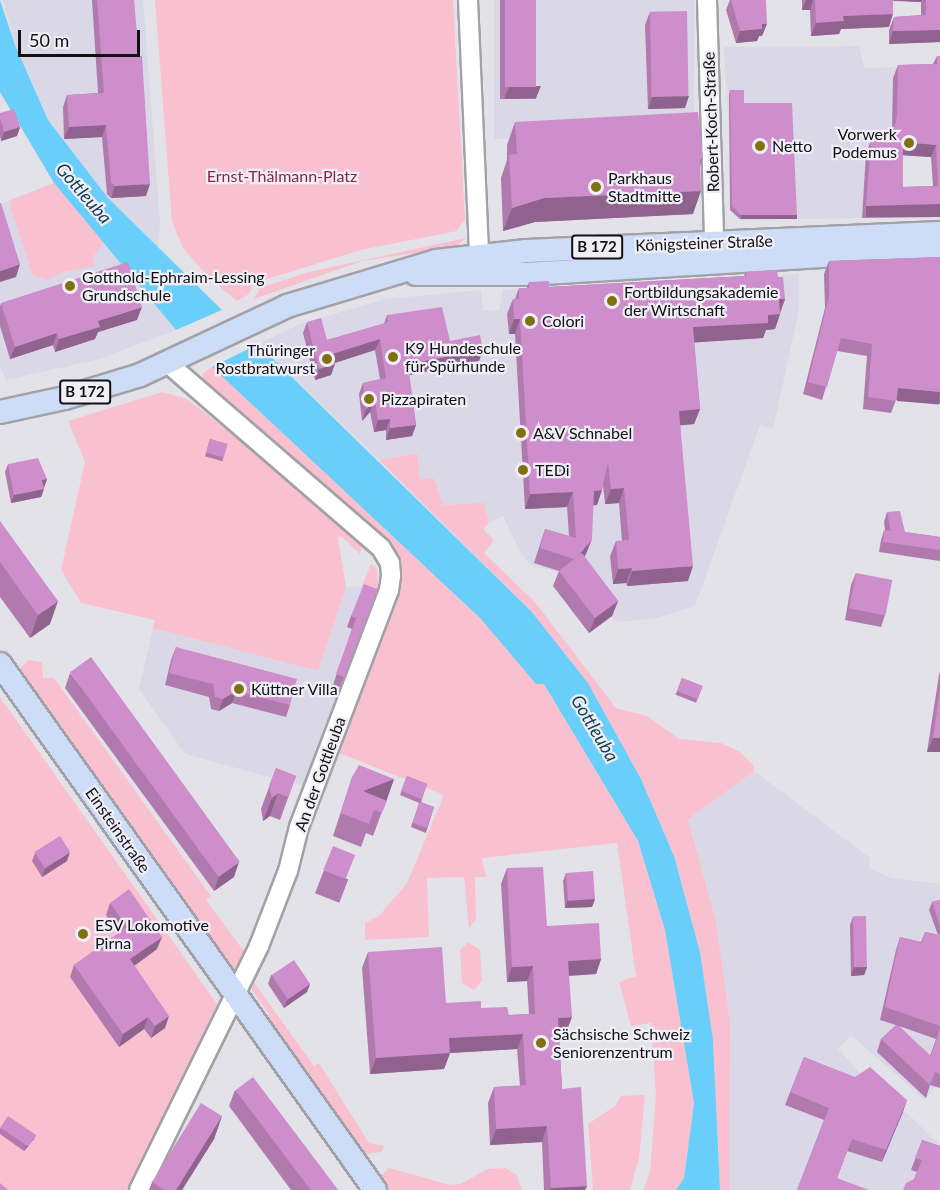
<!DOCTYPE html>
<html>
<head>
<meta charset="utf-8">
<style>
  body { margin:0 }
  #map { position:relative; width:940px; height:1190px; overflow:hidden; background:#e3e2e9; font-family:Lato,sans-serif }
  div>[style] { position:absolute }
  .built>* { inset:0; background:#dad7e6; transform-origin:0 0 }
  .green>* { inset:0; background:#f9c1d0 }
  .water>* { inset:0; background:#69cefa }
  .roads { filter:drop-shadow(2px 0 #a2a1a8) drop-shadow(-2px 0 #a2a1a8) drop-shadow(0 2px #a2a1a8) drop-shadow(0 -2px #a2a1a8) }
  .minor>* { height:18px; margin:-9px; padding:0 9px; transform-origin:9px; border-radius:9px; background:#fff }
  .major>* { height:22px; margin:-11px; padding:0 11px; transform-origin:11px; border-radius:11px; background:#ceddf7 }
  .wall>* { inset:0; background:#b17aaf; transform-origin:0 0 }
  .shaded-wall>* { inset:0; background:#90638f; transform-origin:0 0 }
  .building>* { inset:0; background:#ce8ecc; transform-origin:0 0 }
  .dots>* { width:16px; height:16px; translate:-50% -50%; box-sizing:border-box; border:3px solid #f0eff7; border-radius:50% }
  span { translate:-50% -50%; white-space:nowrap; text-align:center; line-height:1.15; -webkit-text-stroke:4.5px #f0eff7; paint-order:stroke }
  .shield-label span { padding:2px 4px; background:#f0eff7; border:2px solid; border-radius:4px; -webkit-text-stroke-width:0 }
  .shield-label { font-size:15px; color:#111013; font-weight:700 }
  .street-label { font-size:16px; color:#111013 }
  .poi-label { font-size:16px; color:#111013 }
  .right { translate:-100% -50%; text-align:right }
  .left { translate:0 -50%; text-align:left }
  .park-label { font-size:16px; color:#8b244d }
  .water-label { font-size:18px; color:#0f3d4f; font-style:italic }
  .scale { position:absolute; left:18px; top:30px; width:122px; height:27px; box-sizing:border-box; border:3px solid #111013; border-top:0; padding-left:8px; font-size:18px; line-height:21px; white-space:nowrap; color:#111013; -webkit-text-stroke:4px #f0eff7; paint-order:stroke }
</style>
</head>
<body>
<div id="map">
  <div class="built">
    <i style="clip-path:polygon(3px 0,143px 0,160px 223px,158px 248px,108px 198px,48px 120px,15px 45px)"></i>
    <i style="left:494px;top:0;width:200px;height:139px"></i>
    <i style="clip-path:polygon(859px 46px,864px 68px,922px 66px,926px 157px,866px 153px,862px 218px,740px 220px,734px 216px,724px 47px)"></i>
    <i style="clip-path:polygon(54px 183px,176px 330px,99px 359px,6px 380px,0 365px,0 204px)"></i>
    <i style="clip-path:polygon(799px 274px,799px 310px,773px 429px,760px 425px,695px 606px,657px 618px,617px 622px,562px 573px,531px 565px,522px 555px,503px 516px,489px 523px,484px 504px,443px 505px,434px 478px,420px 479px,416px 453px,379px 460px,258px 344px,300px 324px,386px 299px,481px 290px,483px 311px,499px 310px,503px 290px)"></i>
    <i style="clip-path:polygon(357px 586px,379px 596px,307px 787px,185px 754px,139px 689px,153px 628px,318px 671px,346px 587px)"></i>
    <i style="clip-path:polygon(754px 771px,870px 858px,870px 869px,891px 878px,940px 884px,940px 1080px,925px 1100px,851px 1035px,838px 1049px,866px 1079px,817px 1117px,872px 1138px,885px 1132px,894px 1135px,903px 1112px,908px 1114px,940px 1145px,940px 1190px,729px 1190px,730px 1022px,716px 921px,688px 818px)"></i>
  </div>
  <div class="green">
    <i style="clip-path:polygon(155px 0,453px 0,465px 219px,457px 231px,361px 250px,254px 283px,249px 294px,237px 301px,208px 277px,183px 248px,172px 222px)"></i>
    <i style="clip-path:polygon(54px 183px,103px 242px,93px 257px,94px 266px,63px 272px,47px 280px,32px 274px,9px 201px)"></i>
    <i style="clip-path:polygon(466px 238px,456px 247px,362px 261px,254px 299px,260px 288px,309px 272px)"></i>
    <i style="clip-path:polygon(212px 367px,480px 618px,536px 683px,544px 684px,638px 841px,665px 930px,694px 1103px,684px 1178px,676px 1190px,643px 1190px,650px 1173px,656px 1095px,651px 1023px,631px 1026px,619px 982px,636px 976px,617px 843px,482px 858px,486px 877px,475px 877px,476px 919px,469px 929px,464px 877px,427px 878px,429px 937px,365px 940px,365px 923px,379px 916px,407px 883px,444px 795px,337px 752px,400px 588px,400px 561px,398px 553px,356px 515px,202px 380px,203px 373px)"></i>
    <i style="clip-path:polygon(162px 392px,187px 399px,318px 501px,362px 546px,360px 554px,341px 536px,338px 538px,346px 587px,318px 671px,153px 628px,155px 620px,81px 603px,61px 570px,85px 462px,68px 421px)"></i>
    <i style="clip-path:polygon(417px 453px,420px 479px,434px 478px,443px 505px,484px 503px,489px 523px,483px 529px,494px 540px,484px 553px,535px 602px,616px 708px,647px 716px,679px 739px,721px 743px,740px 752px,754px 766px,754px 771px,688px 819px,716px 921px,730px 1022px,729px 1190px,720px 1190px,713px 1040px,700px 952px,674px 856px,641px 779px,588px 683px,531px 611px,379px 460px)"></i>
    <i style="clip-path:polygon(371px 564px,377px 569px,379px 596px,361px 588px)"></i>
    <i style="clip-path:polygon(28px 660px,42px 662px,43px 678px,54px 678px,211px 896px,206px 900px,243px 950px,254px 943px,242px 967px,231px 971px,17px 672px)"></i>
    <i style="clip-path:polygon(0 697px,217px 1004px,133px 1190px,0 1190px)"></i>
    <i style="clip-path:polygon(468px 942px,480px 950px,482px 981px,474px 990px,462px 983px,460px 950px)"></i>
    <i style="clip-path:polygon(253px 981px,314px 1066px,319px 1063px,369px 1143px,384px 1146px,381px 1152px,366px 1154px,267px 1019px,270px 1016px,252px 990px)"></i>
    <i style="clip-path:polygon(645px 1095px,639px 1158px,630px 1190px,593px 1190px,588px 1124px,615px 1106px,621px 1096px)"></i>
    <i style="clip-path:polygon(389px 1168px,450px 1185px,460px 1184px,488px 1169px,505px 1168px,516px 1174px,522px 1190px,390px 1190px,381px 1176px)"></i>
  </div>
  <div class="water">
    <i style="clip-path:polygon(0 0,15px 45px,48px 120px,108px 198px,222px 310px,176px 330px,54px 183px,0 92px)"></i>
    <i style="clip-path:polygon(258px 344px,531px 611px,588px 683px,641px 779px,674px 856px,700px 952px,713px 1040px,720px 1190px,676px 1190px,684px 1178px,694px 1103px,665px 930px,638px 841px,544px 684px,536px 684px,480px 618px,212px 367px)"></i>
  </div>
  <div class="roads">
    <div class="minor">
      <i style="left:468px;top:0;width:255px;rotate:87.5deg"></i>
      <i style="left:707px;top:0;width:243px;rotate:88.3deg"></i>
      <i style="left:139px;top:1190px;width:272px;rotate:-63.8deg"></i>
      <i style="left:259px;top:946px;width:80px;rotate:-68.9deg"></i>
      <i style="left:288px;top:871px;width:45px;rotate:-76deg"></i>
      <i style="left:299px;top:827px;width:254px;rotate:-69.2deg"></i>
      <i style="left:389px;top:590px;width:15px;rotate:-82deg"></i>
      <i style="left:391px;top:575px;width:12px;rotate:-95deg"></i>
      <i style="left:390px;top:563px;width:17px;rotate:-121deg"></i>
      <i style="left:381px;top:548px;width:284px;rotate:-139.1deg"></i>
    </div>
    <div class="major">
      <i style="left:416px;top:274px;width:111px"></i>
      <i style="left:527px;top:274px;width:414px;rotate:-3.5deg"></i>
      <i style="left:0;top:412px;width:66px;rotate:-12.2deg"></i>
      <i style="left:65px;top:398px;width:78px;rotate:-17deg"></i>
      <i style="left:140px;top:375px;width:162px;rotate:-25.1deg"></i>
      <i style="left:287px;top:306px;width:156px;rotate:-16.8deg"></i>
      <i style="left:436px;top:261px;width:91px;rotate:-6.3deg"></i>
      <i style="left:526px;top:251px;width:414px;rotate:-2.5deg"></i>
      <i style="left:0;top:664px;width:646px;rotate:54.51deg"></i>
    </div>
  </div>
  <div class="wall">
    <i style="clip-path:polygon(92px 0,134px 0,146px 196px,111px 198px,107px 194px,102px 137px,64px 139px,63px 107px,67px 95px,98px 93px)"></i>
    <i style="left:500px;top:0;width:36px;height:99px"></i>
    <i style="clip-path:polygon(730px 0,766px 0,762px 36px,759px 36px,757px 41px,736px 43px,726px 10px)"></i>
    <i style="clip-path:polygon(802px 0,940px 0,940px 42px,889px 44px,889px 30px,894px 17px,921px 15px,921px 2px,893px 1px,889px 27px,841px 29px,839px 34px,811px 36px,810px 10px,802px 10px)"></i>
    <i style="clip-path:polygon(650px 12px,685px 108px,648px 109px,645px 25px)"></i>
    <i style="clip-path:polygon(evenodd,937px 56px,940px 217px,862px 218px,866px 153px,871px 140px,889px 141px,892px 129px,893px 78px,898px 65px,933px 64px,937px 56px,903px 155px,931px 157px,933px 186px,903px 187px,903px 155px)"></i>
    <i style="clip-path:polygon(730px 90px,744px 103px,797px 215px,795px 219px,740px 219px,730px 210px,729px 95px)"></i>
    <i style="clip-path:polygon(0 113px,20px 127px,17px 136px,1px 141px,0 136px)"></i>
    <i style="clip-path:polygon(515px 122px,703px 158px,700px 167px,693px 214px,535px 222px,503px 231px,501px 178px,507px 160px,507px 145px)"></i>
    <i style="clip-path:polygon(940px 257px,940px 404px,896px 400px,891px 413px,863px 409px,867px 356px,837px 351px,822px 400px,803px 394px,825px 308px,824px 274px,829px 261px)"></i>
    <i style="clip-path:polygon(746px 272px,778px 277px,785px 299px,775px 329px,766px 330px,763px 338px,694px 342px,700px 409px,694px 424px,680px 425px,688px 581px,627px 586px,626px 583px,613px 584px,610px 556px,616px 541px,622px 541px,619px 503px,605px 504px,603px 485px,597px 505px,593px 505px,586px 554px,584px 557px,618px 601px,612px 616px,589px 633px,553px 586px,559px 571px,534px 563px,545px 529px,569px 536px,567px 507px,525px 509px,515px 334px,509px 334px,507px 314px,513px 299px,515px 299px,519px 288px,527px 288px,529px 282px,549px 287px,744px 276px)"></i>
    <i style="clip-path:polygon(1px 303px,137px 320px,98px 332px,95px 339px,55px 352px,53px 345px,10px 359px,0 326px,0 307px)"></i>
    <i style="clip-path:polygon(387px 315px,450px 341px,483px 350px,479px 361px,409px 375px,416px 425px,412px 436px,386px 440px,386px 430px,374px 432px,370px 412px,362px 421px,359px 394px,363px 383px,380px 379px,375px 350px,335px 363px,331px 375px,315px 380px,303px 333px,307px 322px,327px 340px,384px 324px)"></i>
    <i style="left:210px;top:439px;width:18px;height:18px;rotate:16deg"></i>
    <i style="clip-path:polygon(8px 464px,47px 479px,41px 497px,11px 503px,5px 472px)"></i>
    <i style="clip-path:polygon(887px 512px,905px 532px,940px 537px,940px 561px,879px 552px,881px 540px,884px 530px,885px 530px,884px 522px)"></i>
    <i style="clip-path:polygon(0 521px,50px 624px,30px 638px,0 597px)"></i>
    <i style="clip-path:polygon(856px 573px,885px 615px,881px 627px,845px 620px,851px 585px)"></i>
    <i style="clip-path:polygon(377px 589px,340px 687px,333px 685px,352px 629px,347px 627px,351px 616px)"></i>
    <i style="clip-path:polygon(176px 647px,290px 705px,286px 717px,232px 703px,219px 711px,211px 709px,209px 697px,165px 685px,171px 660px)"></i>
    <i style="clip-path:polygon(940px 672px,940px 752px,927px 752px,939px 675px)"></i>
    <i style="clip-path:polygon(70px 673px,234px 877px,214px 891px,65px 688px)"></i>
    <i style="left:682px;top:678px;width:22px;height:18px;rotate:21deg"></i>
    <i style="clip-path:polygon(276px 768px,296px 776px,280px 820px,270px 816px,263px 821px,261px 809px)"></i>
    <i style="clip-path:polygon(407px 776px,427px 784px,421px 802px,434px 807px,426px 833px,411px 827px,419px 803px,400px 795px)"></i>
    <i style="clip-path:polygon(352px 777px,394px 779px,373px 836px,366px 833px,361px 847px,333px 836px)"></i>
    <i style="clip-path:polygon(35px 853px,67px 861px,42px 877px,32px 861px)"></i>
    <i style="clip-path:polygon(507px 868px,547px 926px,601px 959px,596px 974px,569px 976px,566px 1033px,559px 1034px,562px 1089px,587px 1186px,585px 1190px,544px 1190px,542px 1142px,490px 1145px,488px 1103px,494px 1087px,520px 1086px,517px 1049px,450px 1053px,444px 1069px,370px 1074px,362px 968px,368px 952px,446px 1003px,481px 1008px,509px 1015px,529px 1014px,527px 981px,507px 982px,501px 884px)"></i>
    <i style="left:324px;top:870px;width:26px;height:25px;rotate:21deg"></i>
    <i style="clip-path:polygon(566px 873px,595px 899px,592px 907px,565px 908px,563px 881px)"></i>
    <i style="clip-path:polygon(evenodd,940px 900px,940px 934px,939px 935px,940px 935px,940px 1088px,930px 1085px,926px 1098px,877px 1052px,881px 1039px,896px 1025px,880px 1020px,896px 950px,900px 937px,921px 942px,925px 932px,938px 935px,929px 910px,932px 902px,940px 900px,899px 1026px,936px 1039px,930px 1056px,899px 1026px)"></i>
    <i style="clip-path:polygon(110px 903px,157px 949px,134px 966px,165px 1028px,151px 1038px,144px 1029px,119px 1047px,70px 977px,74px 965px,119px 933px,106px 915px)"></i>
    <i style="clip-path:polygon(853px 917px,867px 967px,864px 975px,851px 976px,850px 925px)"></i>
    <i style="clip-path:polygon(271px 975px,310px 984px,307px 992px,284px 1008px,268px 984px)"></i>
    <i style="clip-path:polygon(804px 1057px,907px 1100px,882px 1162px,847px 1151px,837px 1178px,797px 1190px,824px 1120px,785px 1105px)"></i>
    <i style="clip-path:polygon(235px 1090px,337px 1190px,291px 1190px,229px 1106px)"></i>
    <i style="clip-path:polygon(222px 1116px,214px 1139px,182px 1190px,149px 1190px,152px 1182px)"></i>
    <i style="clip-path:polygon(0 1128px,34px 1139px,24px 1151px,0 1134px)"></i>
    <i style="clip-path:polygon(922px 1140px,940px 1146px,914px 1179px,917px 1172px,911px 1170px)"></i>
  </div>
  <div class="shaded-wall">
    <i style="clip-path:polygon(806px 0,813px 0,810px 10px,802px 10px)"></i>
    <i style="clip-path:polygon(887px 0,922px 0,921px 2px)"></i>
    <i style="clip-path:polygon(893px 14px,889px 27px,841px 29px,839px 34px,811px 36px,816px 23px,843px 16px)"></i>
    <i style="clip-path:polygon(762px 24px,767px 24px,762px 36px,759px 36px,757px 41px,736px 43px,740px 31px)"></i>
    <i style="clip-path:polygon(940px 30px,940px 42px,889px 44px,893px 31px)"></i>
    <i style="clip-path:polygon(541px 86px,536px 98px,504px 99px,509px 87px)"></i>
    <i style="clip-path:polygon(689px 96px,685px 108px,648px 109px,652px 97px)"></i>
    <i style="clip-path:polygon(106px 125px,102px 137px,64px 139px,69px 127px)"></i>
    <i style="clip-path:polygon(20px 127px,17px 136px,1px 141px,4px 132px)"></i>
    <i style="clip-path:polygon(903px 142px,936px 145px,931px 157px,899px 155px)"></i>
    <i style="clip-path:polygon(150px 184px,146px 196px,111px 198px,115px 186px)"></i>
    <i style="clip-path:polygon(701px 191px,693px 214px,535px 222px,503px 231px,512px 208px,544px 198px)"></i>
    <i style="left:940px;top:204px;width:13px;height:74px;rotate:90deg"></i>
    <i style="left:741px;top:215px;width:56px;height:4px"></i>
    <i style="clip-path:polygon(20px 264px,16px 277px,0 282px,0 271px)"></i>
    <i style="clip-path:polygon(779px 299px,785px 299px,779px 314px)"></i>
    <i style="clip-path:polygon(142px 307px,137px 320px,98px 332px,95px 339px,55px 352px,59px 339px,98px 321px)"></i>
    <i style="clip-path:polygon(780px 314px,775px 329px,766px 330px,763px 338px,688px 343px,693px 327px,768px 315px)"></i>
    <i style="clip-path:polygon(514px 319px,520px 319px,515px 334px,509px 334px)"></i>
    <i style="clip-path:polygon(57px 333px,53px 345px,10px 359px,15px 347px)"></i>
    <i style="clip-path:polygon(380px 339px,375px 350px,328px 365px,332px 354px)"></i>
    <i style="clip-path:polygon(483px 350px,479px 361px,404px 376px,408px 364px)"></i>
    <i style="clip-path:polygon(335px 364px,331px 375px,315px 380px,319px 369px)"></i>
    <i style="left:898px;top:388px;width:42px;height:13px;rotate:5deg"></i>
    <i style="clip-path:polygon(375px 400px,370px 412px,362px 421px,366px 409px)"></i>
    <i style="clip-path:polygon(700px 409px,694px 424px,673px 426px,679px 411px)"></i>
    <i style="clip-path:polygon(390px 419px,386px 430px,374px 432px,378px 420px)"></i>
    <i style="clip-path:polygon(416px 425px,412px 436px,386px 440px,390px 428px)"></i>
    <i style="clip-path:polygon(47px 479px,44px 487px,39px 489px,42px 480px)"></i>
    <i style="clip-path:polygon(624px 488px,619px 503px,605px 504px,611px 489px)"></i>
    <i style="clip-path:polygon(44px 489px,41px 497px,11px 503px,14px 495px)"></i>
    <i style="clip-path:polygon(602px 490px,597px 505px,588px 506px,594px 491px)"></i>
    <i style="clip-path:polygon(573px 492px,567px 507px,525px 509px,530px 494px)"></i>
    <i style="clip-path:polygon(592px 539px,586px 554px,574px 570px,579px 555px)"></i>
    <i style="clip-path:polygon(693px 566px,688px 581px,627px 586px,632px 571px)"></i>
    <i style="clip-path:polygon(632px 568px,626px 583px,613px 584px,618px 569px)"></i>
    <i style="clip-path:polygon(58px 601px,50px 624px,30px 638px,38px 615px)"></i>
    <i style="clip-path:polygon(618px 601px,612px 616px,589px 633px,595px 618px)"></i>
    <i style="clip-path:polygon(236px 691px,232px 703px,219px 711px,223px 699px)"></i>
    <i style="clip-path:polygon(933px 738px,940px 738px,940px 752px,927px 752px)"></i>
    <i style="clip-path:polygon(394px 779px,386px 802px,363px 791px)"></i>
    <i style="clip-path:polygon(278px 793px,270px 816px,263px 821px,272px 798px)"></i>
    <i style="clip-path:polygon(70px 852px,67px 861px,42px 877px,45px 869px)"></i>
    <i style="clip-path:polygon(239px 862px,234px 877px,214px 891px,219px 876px)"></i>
    <i style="clip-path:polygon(595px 899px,592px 907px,565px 908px,568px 900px)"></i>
    <i style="clip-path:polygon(162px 937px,157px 949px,126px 972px,130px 959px)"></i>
    <i style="clip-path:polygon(601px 959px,596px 974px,563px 976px,568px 961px)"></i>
    <i style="clip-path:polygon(533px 966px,527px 981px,507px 982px,512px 967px)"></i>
    <i style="clip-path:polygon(854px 967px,867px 967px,864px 975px,851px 976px)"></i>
    <i style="clip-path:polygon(310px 984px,307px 992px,284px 1008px,287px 1000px)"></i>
    <i style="clip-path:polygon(169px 1016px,165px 1028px,151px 1038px,155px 1026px)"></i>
    <i style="clip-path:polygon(148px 1017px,144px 1029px,119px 1047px,123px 1034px)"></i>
    <i style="clip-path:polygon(572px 1017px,566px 1033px,552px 1034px,558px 1018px)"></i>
    <i style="clip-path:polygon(523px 1034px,517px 1049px,450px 1053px,444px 1069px,370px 1074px,376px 1058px,449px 1038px)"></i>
    <i style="clip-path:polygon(907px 1100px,903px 1112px,882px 1162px,886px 1150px)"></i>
    <i style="clip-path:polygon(222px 1116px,214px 1139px,182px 1190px,176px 1190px)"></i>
    <i style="clip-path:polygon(547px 1126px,542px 1142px,490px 1145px,496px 1129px)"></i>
    <i style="clip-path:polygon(36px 1135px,34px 1139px,24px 1151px,26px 1146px)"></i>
    <i style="clip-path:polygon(587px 1186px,585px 1190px,550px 1190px,551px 1188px)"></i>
  </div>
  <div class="building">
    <i style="clip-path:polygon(97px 0,134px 0,139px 56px,142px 56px,150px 184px,115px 186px,111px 182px,106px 125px,69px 127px,67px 95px,104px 93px)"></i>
    <i style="left:505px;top:0;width:31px;height:87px"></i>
    <i style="clip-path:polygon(731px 0,766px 0,767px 24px,762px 24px,762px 29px,740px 31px)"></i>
    <i style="clip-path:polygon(815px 0,893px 0,893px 14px,843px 16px,844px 21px,816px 23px)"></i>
    <i style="clip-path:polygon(926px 0,940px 0,940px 30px,893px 31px,894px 17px,926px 15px)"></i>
    <i style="left:687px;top:11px;width:85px;height:37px;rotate:89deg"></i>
    <i style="clip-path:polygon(evenodd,937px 56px,940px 56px,940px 204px,866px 206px,871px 140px,891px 141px,897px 117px,898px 65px,937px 64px,937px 56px,903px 142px,936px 145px,938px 186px,903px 187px,903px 142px)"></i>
    <i style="clip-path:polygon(730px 90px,744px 90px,744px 103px,792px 103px,797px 215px,741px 215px,732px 206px)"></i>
    <i style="clip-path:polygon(14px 109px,20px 127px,4px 132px,0 118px,0 113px)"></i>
    <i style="clip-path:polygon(698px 112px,703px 158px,700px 159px,701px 191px,544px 198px,512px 208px,509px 155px,517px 154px,515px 122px)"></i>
    <i style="clip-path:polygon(0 203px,1px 203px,20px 264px,0 271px)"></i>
    <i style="clip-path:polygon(940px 257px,940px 392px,898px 388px,896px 401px,868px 397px,872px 344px,841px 338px,827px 387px,808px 382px,829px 296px,829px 261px)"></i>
    <i style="clip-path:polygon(128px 262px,142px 307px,98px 321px,100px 327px,59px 339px,57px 333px,15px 347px,1px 303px)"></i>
    <i style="clip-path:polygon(777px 270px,778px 277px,783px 277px,785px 299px,779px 299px,780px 314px,768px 315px,768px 323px,693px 327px,700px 409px,679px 411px,693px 566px,632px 571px,632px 568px,618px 569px,616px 541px,629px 540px,624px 488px,611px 489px,608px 462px,602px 490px,594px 491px,592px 539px,579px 555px,582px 553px,618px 601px,595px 618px,559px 571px,574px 559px,540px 548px,545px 529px,576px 538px,573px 492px,530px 494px,520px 319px,514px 319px,513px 299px,519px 299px,519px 288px,529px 288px,529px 282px,549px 281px,549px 287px,746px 276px,746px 272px)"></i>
    <i style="clip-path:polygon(442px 307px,450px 341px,480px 335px,483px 350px,408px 364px,416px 425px,390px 428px,390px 419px,378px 420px,375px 400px,366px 409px,363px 383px,386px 378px,380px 339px,332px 354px,335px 364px,319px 369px,307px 322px,321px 318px,327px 340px,388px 322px,387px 315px)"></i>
    <i style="left:210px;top:439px;width:18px;height:14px;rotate:16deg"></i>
    <i style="clip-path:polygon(38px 458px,47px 479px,42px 480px,44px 489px,14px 495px,8px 464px)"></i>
    <i style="clip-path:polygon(900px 511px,905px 532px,940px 537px,940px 550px,883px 542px,884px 530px,891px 531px,887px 512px)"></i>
    <i style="clip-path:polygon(0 521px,58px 601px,38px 615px,0 562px)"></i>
    <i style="left:856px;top:573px;width:37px;height:36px;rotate:11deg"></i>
    <i style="clip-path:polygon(364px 584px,377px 589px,344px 677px,336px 674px,356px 618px,351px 616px)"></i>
    <i style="clip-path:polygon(176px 647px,297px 679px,290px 705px,236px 691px,223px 699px,215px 697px,213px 684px,169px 673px)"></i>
    <i style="left:91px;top:657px;width:253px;height:26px;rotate:54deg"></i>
    <i style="left:682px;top:678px;width:22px;height:14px;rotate:21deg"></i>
    <i style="clip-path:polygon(940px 688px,940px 738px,933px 738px)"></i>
    <i style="clip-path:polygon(359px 765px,394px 779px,363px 791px,387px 801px,382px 813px,374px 810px,369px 824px,341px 813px,352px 777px)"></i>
    <i style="clip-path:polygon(276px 768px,296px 776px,288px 797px,278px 793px,272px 798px,269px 786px)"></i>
    <i style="left:407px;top:776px;width:22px;height:16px;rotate:22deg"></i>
    <i style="left:420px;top:802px;width:15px;height:22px;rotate:20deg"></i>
    <i style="left:60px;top:836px;width:19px;height:30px;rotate:58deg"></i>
    <i style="left:333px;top:846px;width:24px;height:26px;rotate:22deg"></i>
    <i style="clip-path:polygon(543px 867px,547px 926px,599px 923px,601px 959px,568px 961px,572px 1017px,558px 1018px,562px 1089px,581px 1087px,587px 1186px,551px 1188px,547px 1126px,496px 1129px,494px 1087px,526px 1085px,523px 1034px,449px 1038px,450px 1053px,376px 1058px,368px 952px,442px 947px,446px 1003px,481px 1001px,481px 1008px,507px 1007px,509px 1015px,535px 1014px,533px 966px,512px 967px,507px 868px)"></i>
    <i style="left:593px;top:871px;width:28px;height:27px;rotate:86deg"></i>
    <i style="clip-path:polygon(129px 889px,162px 937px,130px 959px,169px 1016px,155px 1026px,148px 1017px,123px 1034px,74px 965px,127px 927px,110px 903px)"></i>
    <i style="clip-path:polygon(940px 900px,940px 925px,932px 902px)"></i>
    <i style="left:866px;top:916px;width:51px;height:13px;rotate:89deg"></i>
    <i style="clip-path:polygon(925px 932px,940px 935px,940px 1026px,885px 1007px,900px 937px,922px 943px)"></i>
    <i style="left:294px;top:960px;width:29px;height:27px;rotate:56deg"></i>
    <i style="clip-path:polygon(897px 1025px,931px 1056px,940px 1028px,940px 1074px,935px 1072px,930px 1085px,881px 1039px)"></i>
    <i style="clip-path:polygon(804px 1057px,855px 1077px,870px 1067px,907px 1100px,886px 1150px,852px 1139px,837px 1178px,869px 1190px,797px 1190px,829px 1108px,790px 1092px)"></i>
    <i style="left:253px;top:1077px;width:141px;height:22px;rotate:53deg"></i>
    <i style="clip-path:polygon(201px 1103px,222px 1116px,176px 1190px,164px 1190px,152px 1182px)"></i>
    <i style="left:8px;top:1116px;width:34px;height:14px;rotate:34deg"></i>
    <i style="clip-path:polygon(922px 1140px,940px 1146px,940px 1190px,903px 1190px,906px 1183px,914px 1179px,922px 1160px,915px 1158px)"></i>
    <i style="clip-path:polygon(0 1183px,8px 1190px,0 1190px)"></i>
  </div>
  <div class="dots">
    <i style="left:909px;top:143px;background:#7f7110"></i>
    <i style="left:760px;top:146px;background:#7f7110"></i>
    <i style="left:596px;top:187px;background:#7f7110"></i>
    <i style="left:70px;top:286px;background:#7f7110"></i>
    <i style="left:612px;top:301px;background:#7f7110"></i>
    <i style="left:530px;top:321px;background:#7f7110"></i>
    <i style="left:393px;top:357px;background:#7f7110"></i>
    <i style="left:327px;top:359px;background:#7f7110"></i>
    <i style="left:369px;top:399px;background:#7f7110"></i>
    <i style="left:521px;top:433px;background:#7f7110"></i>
    <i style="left:523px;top:470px;background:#7f7110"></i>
    <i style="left:239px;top:689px;background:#7f7110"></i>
    <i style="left:83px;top:934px;background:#7f7110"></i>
    <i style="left:541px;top:1043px;background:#7f7110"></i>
  </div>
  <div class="shield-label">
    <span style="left:597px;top:247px">B 172</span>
    <span style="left:85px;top:392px">B 172</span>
  </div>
  <div class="street-label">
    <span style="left:711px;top:122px;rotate:-92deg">Robert-Koch-Straße</span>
    <span style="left:704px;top:243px;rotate:-2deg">Königsteiner Straße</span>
    <span style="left:320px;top:774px;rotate:-70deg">An der Gottleuba</span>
    <span style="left:118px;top:830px;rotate:55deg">Einsteinstraße</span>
  </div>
  <div class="poi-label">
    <span class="right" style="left:897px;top:143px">Vorwerk<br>Podemus</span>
    <span class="left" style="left:772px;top:146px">Netto</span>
    <span class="left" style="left:608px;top:187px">Parkhaus<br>Stadtmitte</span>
    <span class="left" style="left:82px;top:286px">Gotthold-Ephraim-Lessing<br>Grundschule</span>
    <span class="left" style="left:624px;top:301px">Fortbildungsakademie<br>der Wirtschaft</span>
    <span class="left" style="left:542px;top:321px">Colori</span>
    <span class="left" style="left:405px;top:357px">K9 Hundeschule<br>für Spürhunde</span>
    <span class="right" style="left:315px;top:359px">Thüringer<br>Rostbratwurst</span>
    <span class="left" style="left:381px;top:399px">Pizzapiraten</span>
    <span class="left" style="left:533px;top:433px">A&amp;V Schnabel</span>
    <span class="left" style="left:535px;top:470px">TEDi</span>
    <span class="left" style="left:251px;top:689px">Küttner Villa</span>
    <span class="left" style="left:95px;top:934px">ESV Lokomotive<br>Pirna</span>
    <span class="left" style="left:553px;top:1043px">Sächsische Schweiz<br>Seniorenzentrum</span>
  </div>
  <div class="park-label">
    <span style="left:282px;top:176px">Ernst-Thälmann-Platz</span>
  </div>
  <div class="water-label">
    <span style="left:84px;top:193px;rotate:49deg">Gottleuba</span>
    <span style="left:595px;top:728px;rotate:59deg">Gottleuba</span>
  </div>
  <div class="scale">50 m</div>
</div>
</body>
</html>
